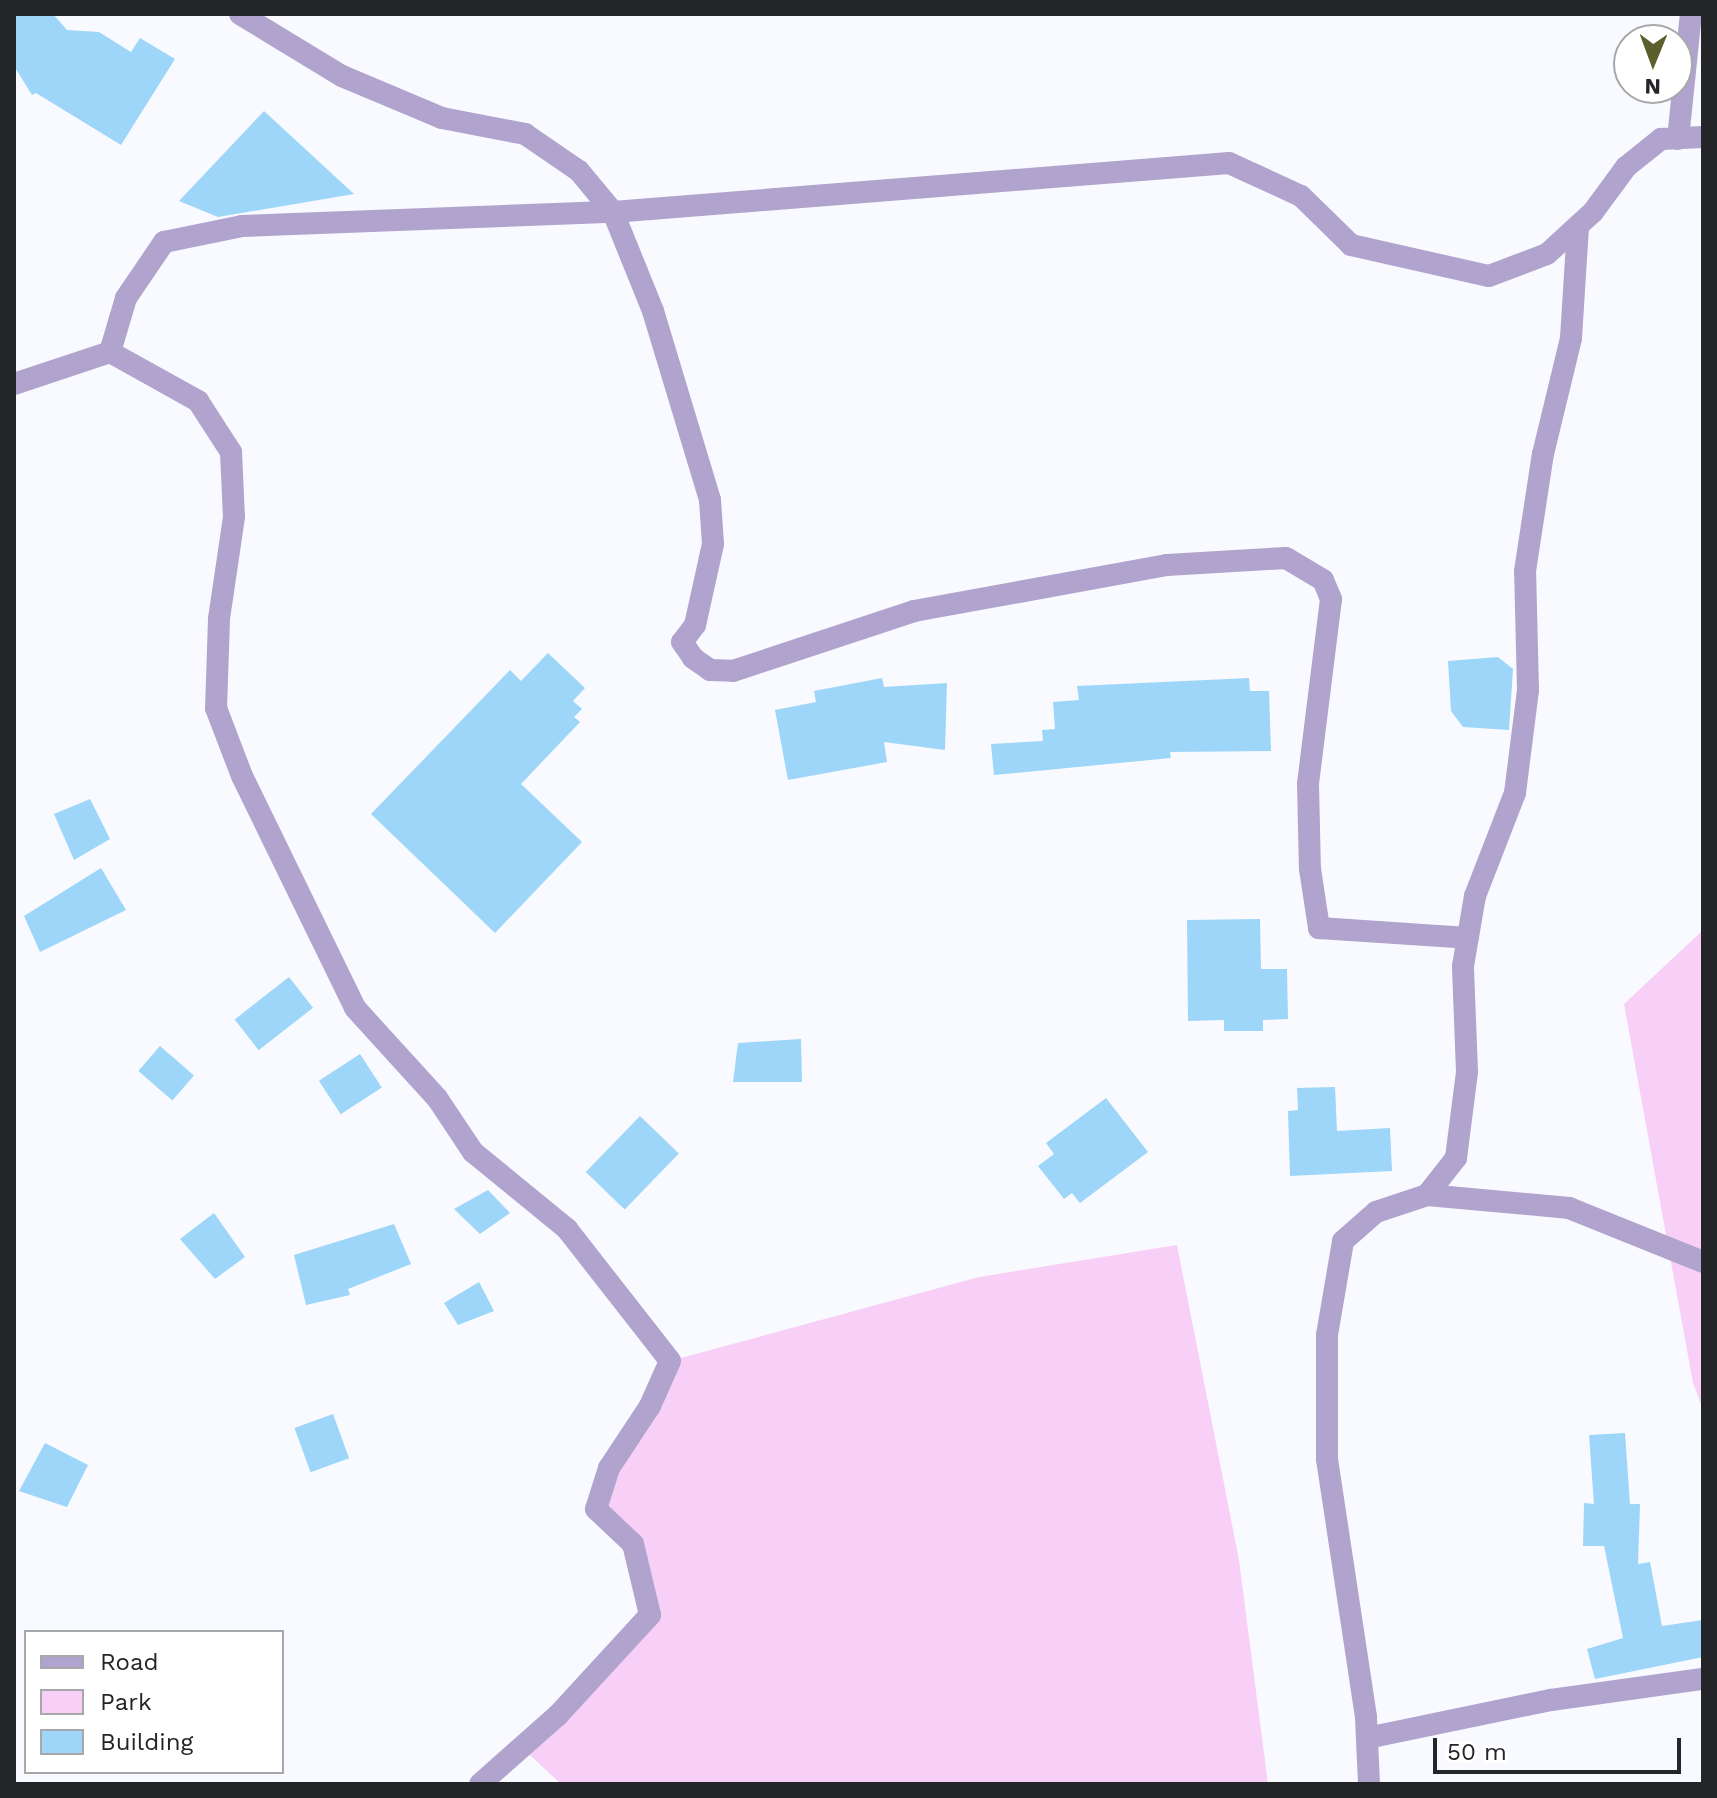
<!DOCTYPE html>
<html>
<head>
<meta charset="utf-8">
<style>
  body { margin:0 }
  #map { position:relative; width:1717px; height:1798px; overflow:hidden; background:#f9faff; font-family:"Work Sans",sans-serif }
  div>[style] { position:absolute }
  .green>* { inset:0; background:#f8cff6 }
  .building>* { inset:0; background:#9dd6f8; transform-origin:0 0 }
  .minor>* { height:22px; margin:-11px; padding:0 11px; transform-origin:11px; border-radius:11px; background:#b0a4ce }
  span { translate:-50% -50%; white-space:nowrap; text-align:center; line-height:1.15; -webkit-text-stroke:6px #fff; paint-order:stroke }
  .frame { position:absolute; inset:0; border:16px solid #232529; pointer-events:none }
  .legend { position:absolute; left:24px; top:1630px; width:260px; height:144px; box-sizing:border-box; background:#fff; border:2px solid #a7a8a9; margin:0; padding:10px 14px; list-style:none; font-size:24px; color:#232529 }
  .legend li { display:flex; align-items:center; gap:16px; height:40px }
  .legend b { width:40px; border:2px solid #a7a8a9 }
  .north { position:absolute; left:1613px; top:24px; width:80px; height:80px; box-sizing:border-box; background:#fff; border:2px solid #a7a8a9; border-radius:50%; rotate:181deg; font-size:22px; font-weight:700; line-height:32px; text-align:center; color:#232529 }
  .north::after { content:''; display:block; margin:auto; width:28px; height:36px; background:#5b5f2d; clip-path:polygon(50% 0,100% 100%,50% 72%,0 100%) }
  .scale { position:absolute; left:1433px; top:1738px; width:248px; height:36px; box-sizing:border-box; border:4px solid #232529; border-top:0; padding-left:10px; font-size:24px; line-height:28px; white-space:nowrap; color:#232529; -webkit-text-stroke:6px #fff; paint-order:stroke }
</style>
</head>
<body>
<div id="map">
  <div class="green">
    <i style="clip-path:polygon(1703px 930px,1703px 1410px,1693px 1383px,1624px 1004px)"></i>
    <i style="clip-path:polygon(1177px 1245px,1239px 1560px,1268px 1784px,561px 1784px,520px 1746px,650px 1615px,633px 1544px,596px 1509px,670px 1361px,979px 1277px)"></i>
  </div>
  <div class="building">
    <i style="clip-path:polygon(14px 14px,53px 14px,67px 30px,99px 32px,131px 52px,140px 38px,175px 59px,121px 145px,36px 93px,32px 95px,14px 66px)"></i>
    <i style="clip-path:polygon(264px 111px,354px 194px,218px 217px,179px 201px)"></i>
    <i style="clip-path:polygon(548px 653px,585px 688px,573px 701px,582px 709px,574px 717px,580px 722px,521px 784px,582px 842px,495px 933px,371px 814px,510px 670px,521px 681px)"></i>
    <i style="clip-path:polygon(1498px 657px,1513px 669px,1509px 730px,1463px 727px,1451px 711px,1448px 661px)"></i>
    <i style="clip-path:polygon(882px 678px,884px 687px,947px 683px,945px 750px,884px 742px,887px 762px,788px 780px,775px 710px,816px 702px,814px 691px)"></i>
    <i style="clip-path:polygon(1249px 678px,1250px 691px,1269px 691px,1271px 751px,1170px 752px,1171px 758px,994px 775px,991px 744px,1043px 741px,1042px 730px,1055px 729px,1053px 702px,1079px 700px,1077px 686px)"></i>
    <i style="clip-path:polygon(90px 799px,110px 839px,74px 860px,54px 814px)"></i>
    <i style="clip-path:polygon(101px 868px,126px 910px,40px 952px,24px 916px)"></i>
    <i style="clip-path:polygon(1260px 919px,1261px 969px,1287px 969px,1288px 1019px,1263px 1020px,1263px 1031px,1224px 1031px,1224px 1020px,1188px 1021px,1187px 920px)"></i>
    <i style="left:289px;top:977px;width:39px;height:69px;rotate:52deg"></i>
    <i style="clip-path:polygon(801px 1039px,802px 1082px,733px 1082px,738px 1043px)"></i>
    <i style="left:160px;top:1046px;width:45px;height:33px;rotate:41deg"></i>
    <i style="left:360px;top:1054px;width:40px;height:49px;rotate:57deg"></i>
    <i style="clip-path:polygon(1335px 1087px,1337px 1131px,1390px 1128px,1392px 1171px,1290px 1176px,1288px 1111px,1298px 1110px,1297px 1088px)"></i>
    <i style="clip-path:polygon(1106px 1098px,1148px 1152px,1080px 1203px,1072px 1193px,1064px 1199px,1038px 1166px,1054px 1154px,1046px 1143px)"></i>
    <i style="left:640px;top:1116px;width:54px;height:78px;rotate:44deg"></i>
    <i style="clip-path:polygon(488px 1190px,510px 1213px,480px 1234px,454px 1209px)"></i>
    <i style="clip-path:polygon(214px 1213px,245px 1257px,215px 1279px,180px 1239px)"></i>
    <i style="clip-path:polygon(394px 1224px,411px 1264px,348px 1289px,350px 1295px,306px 1305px,294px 1255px)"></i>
    <i style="clip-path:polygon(479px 1282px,494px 1311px,458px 1325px,444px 1303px)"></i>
    <i style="left:333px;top:1414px;width:47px;height:41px;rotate:70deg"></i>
    <i style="clip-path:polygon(1625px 1433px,1630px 1504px,1640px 1504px,1638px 1564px,1650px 1562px,1662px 1626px,1703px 1620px,1703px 1657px,1595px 1679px,1587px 1649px,1623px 1638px,1604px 1546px,1583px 1546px,1584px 1503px,1594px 1504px,1589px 1435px)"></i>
    <i style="clip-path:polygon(45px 1443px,88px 1465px,67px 1507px,19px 1491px)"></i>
  </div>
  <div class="minor">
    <i style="left:240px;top:14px;width:119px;rotate:31.3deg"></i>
    <i style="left:342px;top:76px;width:108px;rotate:22.8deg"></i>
    <i style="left:442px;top:118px;width:85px;rotate:10.9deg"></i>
    <i style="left:525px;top:134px;width:65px;rotate:34.4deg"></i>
    <i style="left:579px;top:171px;width:53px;rotate:50.3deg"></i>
    <i style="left:613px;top:212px;width:107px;rotate:68deg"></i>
    <i style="left:653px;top:311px;width:197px;rotate:73.2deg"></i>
    <i style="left:710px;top:500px;width:44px;rotate:86.1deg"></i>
    <i style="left:713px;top:544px;width:83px;rotate:102.5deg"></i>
    <i style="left:695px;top:625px;width:21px;rotate:127deg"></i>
    <i style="left:682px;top:642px;width:19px;rotate:55deg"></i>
    <i style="left:693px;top:658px;width:21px;rotate:35deg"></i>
    <i style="left:710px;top:670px;width:23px;rotate:2deg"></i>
    <i style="left:733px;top:671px;width:191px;rotate:-18.3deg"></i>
    <i style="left:914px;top:611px;width:257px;rotate:-10.3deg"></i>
    <i style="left:1167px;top:565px;width:119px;rotate:-3.4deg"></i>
    <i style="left:1286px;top:558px;width:43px;rotate:30.7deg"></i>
    <i style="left:1323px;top:580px;width:21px;rotate:67deg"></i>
    <i style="left:1331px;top:599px;width:186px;rotate:97.1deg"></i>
    <i style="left:1308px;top:784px;width:85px;rotate:88.7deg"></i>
    <i style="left:1310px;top:869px;width:60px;rotate:81.3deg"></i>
    <i style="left:1319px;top:928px;width:149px;rotate:3.8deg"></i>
    <i style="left:1678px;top:139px;width:126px;rotate:-84.1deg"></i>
    <i style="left:110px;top:352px;width:101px;rotate:29.1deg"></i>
    <i style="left:198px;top:401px;width:61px;rotate:57.1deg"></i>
    <i style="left:231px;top:452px;width:65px;rotate:87.4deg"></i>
    <i style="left:234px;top:517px;width:103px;rotate:98.4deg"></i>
    <i style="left:219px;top:619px;width:89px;rotate:91.9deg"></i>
    <i style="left:216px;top:708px;width:73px;rotate:69.1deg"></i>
    <i style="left:242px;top:776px;width:258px;rotate:64deg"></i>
    <i style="left:355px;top:1008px;width:122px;rotate:47.7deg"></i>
    <i style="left:437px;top:1098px;width:65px;rotate:56.3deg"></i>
    <i style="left:473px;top:1152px;width:122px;rotate:39.3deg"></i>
    <i style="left:567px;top:1229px;width:167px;rotate:52deg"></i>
    <i style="left:670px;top:1361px;width:49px;rotate:114deg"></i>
    <i style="left:650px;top:1406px;width:74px;rotate:123.5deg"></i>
    <i style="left:609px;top:1468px;width:43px;rotate:107.6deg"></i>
    <i style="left:596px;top:1509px;width:51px;rotate:43.4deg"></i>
    <i style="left:633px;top:1544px;width:73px;rotate:76.5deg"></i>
    <i style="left:650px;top:1615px;width:136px;rotate:132.6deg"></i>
    <i style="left:558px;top:1715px;width:104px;rotate:138.5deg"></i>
    <i style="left:14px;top:384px;width:101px;rotate:-18.4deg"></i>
    <i style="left:110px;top:352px;width:56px;rotate:-73.5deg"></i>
    <i style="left:126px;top:298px;width:68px;rotate:-55.8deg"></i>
    <i style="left:164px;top:242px;width:80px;rotate:-11.6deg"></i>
    <i style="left:242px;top:226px;width:371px;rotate:-2.2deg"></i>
    <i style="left:613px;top:212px;width:618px;rotate:-4.55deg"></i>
    <i style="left:1229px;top:163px;width:79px;rotate:24.6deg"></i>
    <i style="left:1301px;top:196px;width:70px;rotate:44.4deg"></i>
    <i style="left:1351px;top:245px;width:141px;rotate:12.7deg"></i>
    <i style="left:1489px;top:276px;width:62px;rotate:-20.8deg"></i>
    <i style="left:1547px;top:254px;width:62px;rotate:-42.4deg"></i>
    <i style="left:1593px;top:212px;width:56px;rotate:-53.7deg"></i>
    <i style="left:1626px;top:167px;width:45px;rotate:-38.7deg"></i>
    <i style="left:1661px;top:139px;width:42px;rotate:-2.7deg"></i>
    <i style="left:1427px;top:1195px;width:143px;rotate:5.2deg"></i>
    <i style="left:1569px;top:1208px;width:144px;rotate:21.9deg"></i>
    <i style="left:1367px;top:1738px;width:188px;rotate:-11.7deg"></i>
    <i style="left:1551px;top:1700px;width:153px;rotate:-7.9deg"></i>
    <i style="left:1369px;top:1784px;width:67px;rotate:-92.6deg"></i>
    <i style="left:1366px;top:1717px;width:261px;rotate:-98.6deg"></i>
    <i style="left:1327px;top:1459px;width:124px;rotate:-90deg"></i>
    <i style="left:1327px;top:1335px;width:95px;rotate:-80.3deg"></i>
    <i style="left:1343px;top:1241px;width:44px;rotate:-41.3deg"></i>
    <i style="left:1376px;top:1212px;width:54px;rotate:-18.4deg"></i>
    <i style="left:1427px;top:1195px;width:47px;rotate:-51.9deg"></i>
    <i style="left:1456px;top:1158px;width:87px;rotate:-82.7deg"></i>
    <i style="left:1467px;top:1072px;width:106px;rotate:-92.2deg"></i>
    <i style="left:1463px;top:966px;width:71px;rotate:-80.3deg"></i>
    <i style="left:1475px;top:896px;width:110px;rotate:-68.8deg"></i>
    <i style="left:1515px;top:793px;width:104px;rotate:-82.8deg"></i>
    <i style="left:1528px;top:690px;width:119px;rotate:-91.4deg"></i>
    <i style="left:1525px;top:571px;width:118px;rotate:-81.3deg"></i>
    <i style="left:1543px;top:454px;width:119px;rotate:-76.4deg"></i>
    <i style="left:1571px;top:338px;width:112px;rotate:-86.4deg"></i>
  </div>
  <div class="frame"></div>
  <ul class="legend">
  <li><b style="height:10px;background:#b0a4ce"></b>Road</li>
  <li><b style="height:22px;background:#f8cff6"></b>Park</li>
  <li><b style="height:22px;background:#9dd6f8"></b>Building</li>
  </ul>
  <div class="north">N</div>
  <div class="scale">50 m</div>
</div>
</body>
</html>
